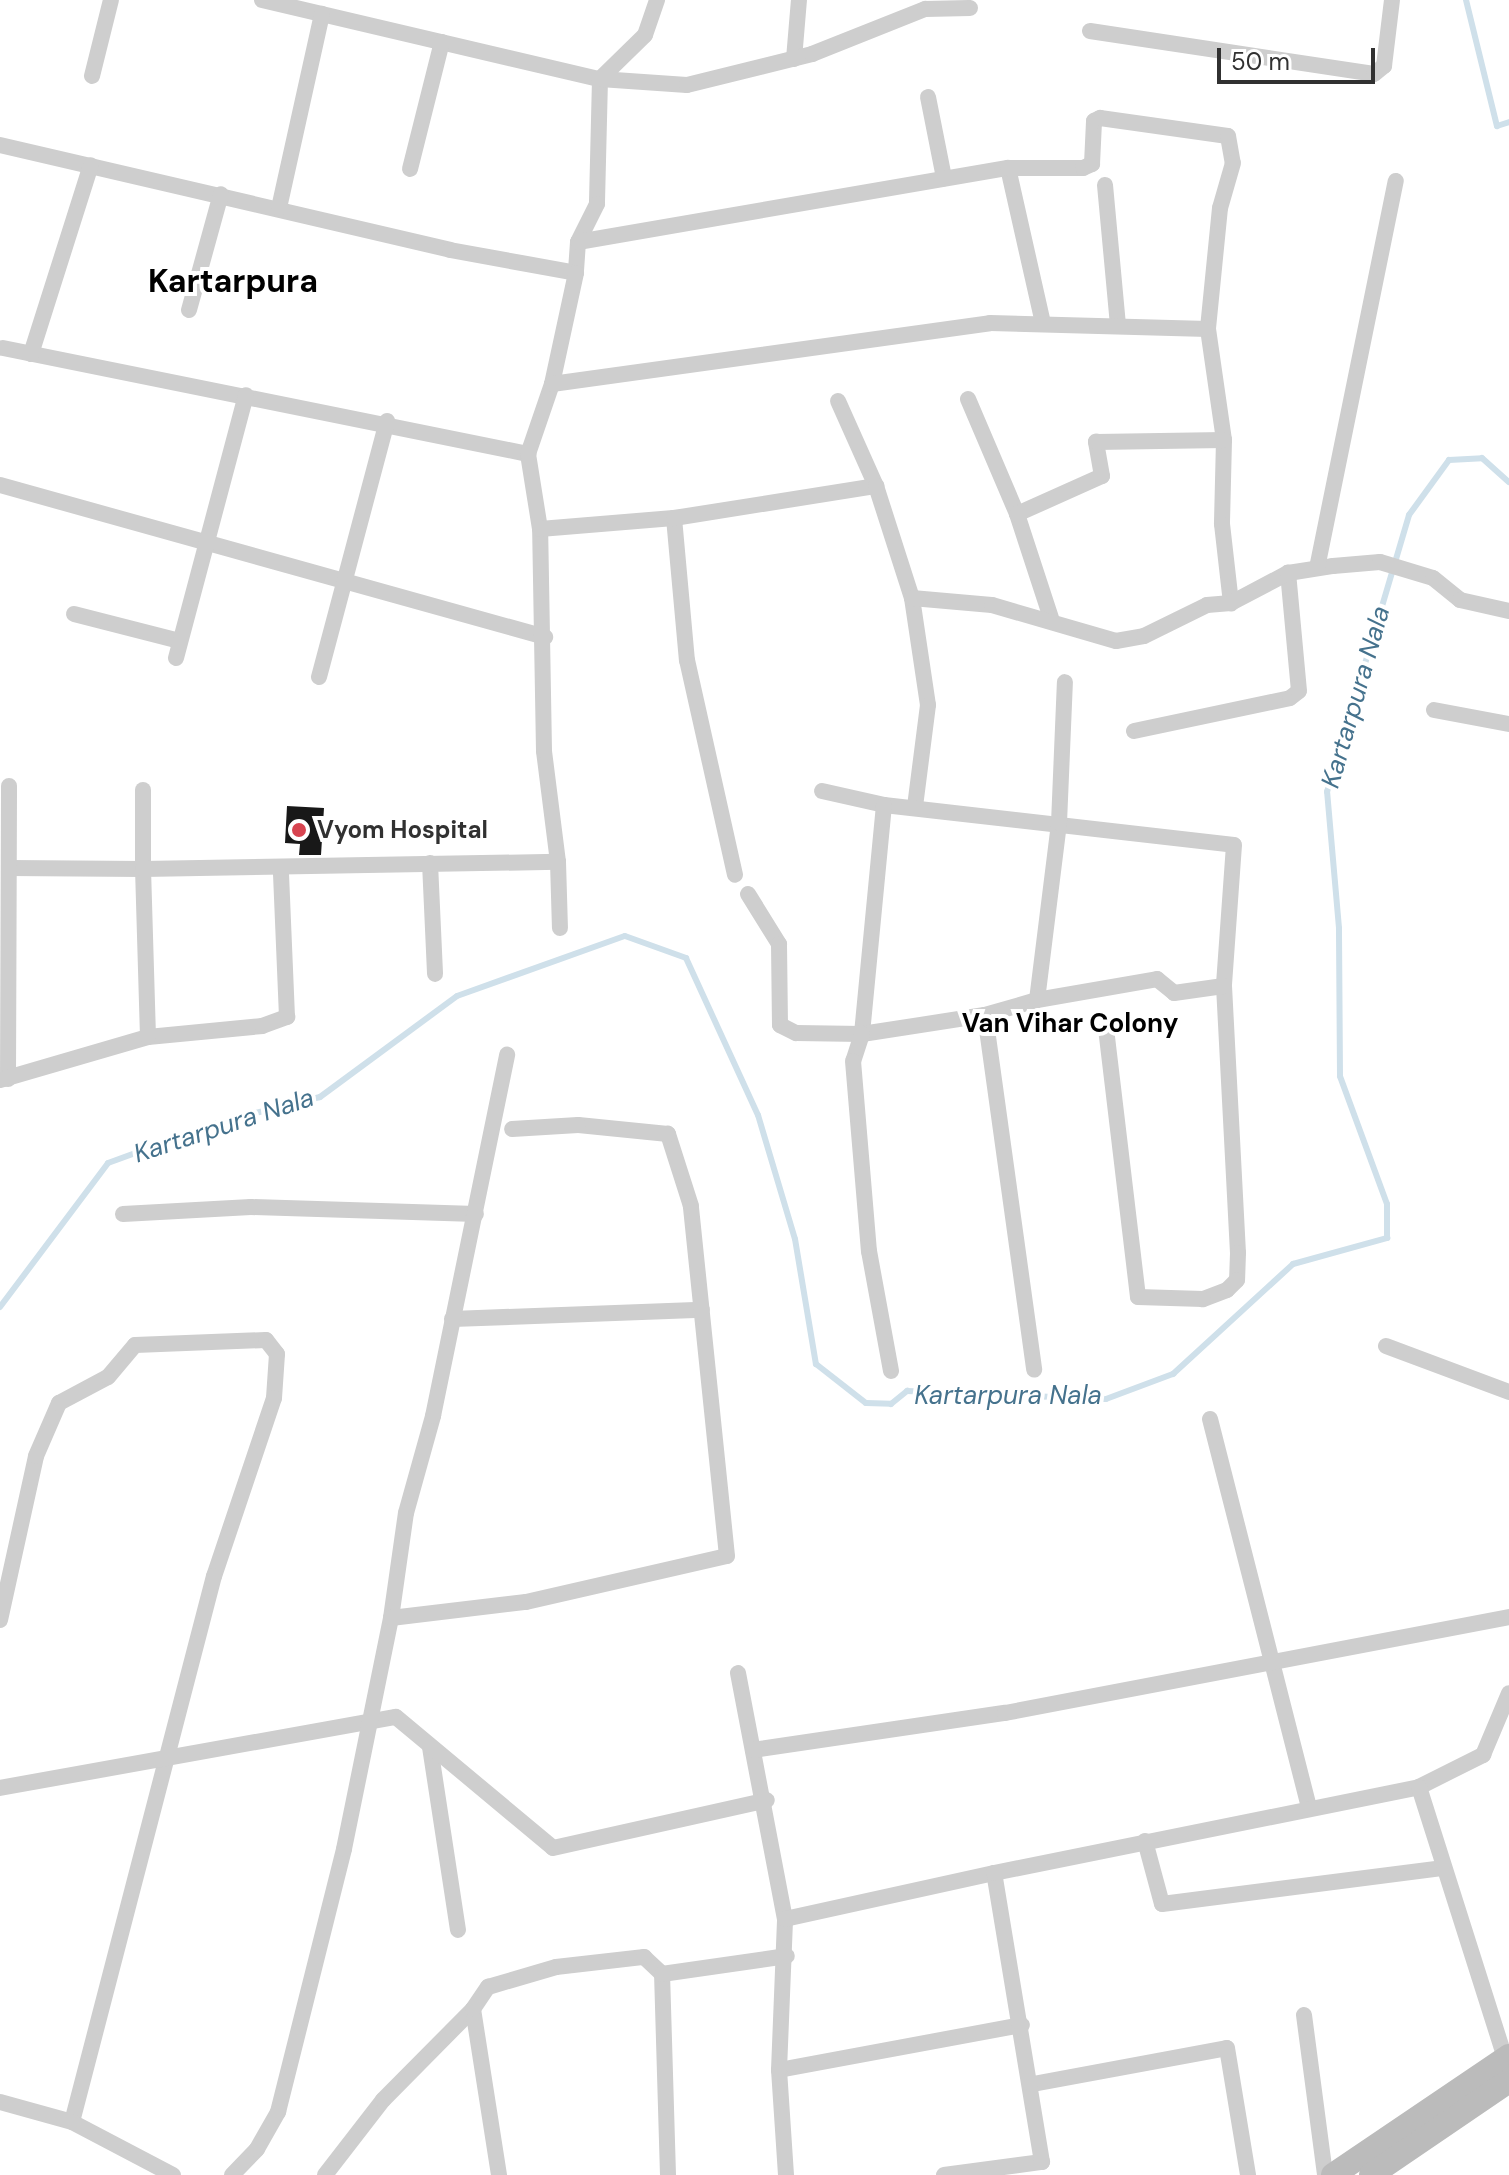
<!DOCTYPE html>
<html>
<head>
<meta charset="utf-8">
<style>
  body { margin:0 }
  #map { position:relative; width:1509px; height:2175px; overflow:hidden; background:#fff; font-family:"DM Sans",sans-serif }
  div>[style] { position:absolute }
  .stream>* { height:6px; margin:-3px; padding:0 3px; transform-origin:3px; border-radius:3px; background:#cfe0ea }
  .building>* { inset:0; background:#181818 }
  .street>* { height:16px; margin:-8px; padding:0 8px; transform-origin:8px; border-radius:8px; background:#cecece }
  .secondary>* { height:24px; margin:-12px; padding:0 12px; transform-origin:12px; border-radius:12px; background:#bbb }
  .dots>* { width:22px; height:22px; translate:-50% -50%; box-sizing:border-box; border:4px solid #fff; border-radius:50% }
  span { translate:-50% -50%; white-space:nowrap; text-align:center; line-height:1.15; -webkit-text-stroke:8px #fff; paint-order:stroke }
  .poi-label { font-size:24px; color:#313131; font-weight:700 }
  .left { translate:0 -50%; text-align:left }
  .water-label { font-size:26px; color:#45728d; font-style:italic }
  .neighbourhood-label { font-size:26px; color:#000; font-weight:700 }
  .district-label { font-size:32px; color:#000; font-weight:700 }
  .scale { position:absolute; left:1217px; top:48px; width:158px; height:36px; box-sizing:border-box; border:4px solid #313131; border-top:0; padding-left:10px; font-size:24px; line-height:28px; white-space:nowrap; color:#313131; -webkit-text-stroke:6px #fff; paint-order:stroke }
</style>
</head>
<body>
<div id="map">
  <div class="stream">
    <i style="left:1466px;top:0;width:130px;rotate:76.2deg"></i>
    <i style="left:1497px;top:126px;width:13px;rotate:-18deg"></i>
    <i style="left:0;top:1307px;width:180px;rotate:-53.1deg"></i>
    <i style="left:108px;top:1163px;width:122px;rotate:-20.1deg"></i>
    <i style="left:223px;top:1121px;width:100px;rotate:-13.9deg"></i>
    <i style="left:320px;top:1097px;width:170px;rotate:-36.4deg"></i>
    <i style="left:457px;top:996px;width:178px;rotate:-19.7deg"></i>
    <i style="left:625px;top:936px;width:65px;rotate:19.8deg"></i>
    <i style="left:686px;top:958px;width:173px;rotate:65.4deg"></i>
    <i style="left:758px;top:1115px;width:129px;rotate:73.4deg"></i>
    <i style="left:795px;top:1239px;width:127px;rotate:80.5deg"></i>
    <i style="left:816px;top:1364px;width:63px;rotate:38deg"></i>
    <i style="left:866px;top:1403px;width:25px;rotate:2deg"></i>
    <i style="left:891px;top:1404px;width:21px;rotate:-39deg"></i>
    <i style="left:907px;top:1391px;width:199px;rotate:2.3deg"></i>
    <i style="left:1106px;top:1399px;width:72px;rotate:-20.5deg"></i>
    <i style="left:1173px;top:1374px;width:163px;rotate:-42.5deg"></i>
    <i style="left:1293px;top:1264px;width:98px;rotate:-15.5deg"></i>
    <i style="left:1387px;top:1238px;width:34px;rotate:-90deg"></i>
    <i style="left:1387px;top:1204px;width:136px;rotate:-110.2deg"></i>
    <i style="left:1340px;top:1076px;width:148px;rotate:-90.4deg"></i>
    <i style="left:1339px;top:928px;width:137px;rotate:-95deg"></i>
    <i style="left:1327px;top:792px;width:289px;rotate:-73.5deg"></i>
    <i style="left:1409px;top:515px;width:68px;rotate:-54deg"></i>
    <i style="left:1449px;top:460px;width:33px;rotate:-3deg"></i>
    <i style="left:1482px;top:458px;width:36px;rotate:42deg"></i>
  </div>
  <div class="building">
    <i style="clip-path:polygon(287px 806px,324px 808px,321px 855px,299px 855px,300px 844px,285px 843px)"></i>
  </div>
  <div class="street">
    <i style="left:262px;top:0;width:347px;rotate:13.2deg"></i>
    <i style="left:600px;top:79px;width:125px;rotate:91.4deg"></i>
    <i style="left:597px;top:204px;width:42px;rotate:116.6deg"></i>
    <i style="left:578px;top:242px;width:31px;rotate:94deg"></i>
    <i style="left:1090px;top:31px;width:287px;rotate:8.6deg"></i>
    <i style="left:1374px;top:74px;width:13px;rotate:-39deg"></i>
    <i style="left:1384px;top:66px;width:66px;rotate:-83.1deg"></i>
    <i style="left:794px;top:59px;width:59px;rotate:-85.2deg"></i>
    <i style="left:92px;top:76px;width:78px;rotate:-76deg"></i>
    <i style="left:600px;top:79px;width:87px;rotate:3.9deg"></i>
    <i style="left:687px;top:85px;width:129px;rotate:-13.9deg"></i>
    <i style="left:812px;top:54px;width:122px;rotate:-21.7deg"></i>
    <i style="left:925px;top:9px;width:45px;rotate:-1.3deg"></i>
    <i style="left:600px;top:79px;width:63px;rotate:-44.4deg"></i>
    <i style="left:645px;top:35px;width:37px;rotate:-71deg"></i>
    <i style="left:928px;top:97px;width:83px;rotate:78.8deg"></i>
    <i style="left:0;top:145px;width:462px;rotate:13.1deg"></i>
    <i style="left:450px;top:250px;width:128px;rotate:10.3deg"></i>
    <i style="left:576px;top:273px;width:114px;rotate:102.2deg"></i>
    <i style="left:1008px;top:168px;width:159px;rotate:77.3deg"></i>
    <i style="left:410px;top:169px;width:131px;rotate:-75.9deg"></i>
    <i style="left:1105px;top:185px;width:140px;rotate:84.7deg"></i>
    <i style="left:279px;top:208px;width:199px;rotate:-77.5deg"></i>
    <i style="left:578px;top:242px;width:436px;rotate:-9.8deg"></i>
    <i style="left:1008px;top:168px;width:75px"></i>
    <i style="left:1083px;top:168px;width:10px;rotate:-24deg"></i>
    <i style="left:1092px;top:164px;width:43px;rotate:-87.3deg"></i>
    <i style="left:1094px;top:121px;width:7px;rotate:-27deg"></i>
    <i style="left:1100px;top:118px;width:129px;rotate:8deg"></i>
    <i style="left:1228px;top:136px;width:27px;rotate:80deg"></i>
    <i style="left:1233px;top:163px;width:47px;rotate:106.1deg"></i>
    <i style="left:1220px;top:208px;width:122px;rotate:95.7deg"></i>
    <i style="left:1208px;top:329px;width:112px;rotate:81.8deg"></i>
    <i style="left:1224px;top:440px;width:84px;rotate:91.4deg"></i>
    <i style="left:1222px;top:524px;width:80px;rotate:83.5deg"></i>
    <i style="left:189px;top:310px;width:120px;rotate:-74.6deg"></i>
    <i style="left:3px;top:348px;width:536px;rotate:11.41deg"></i>
    <i style="left:528px;top:454px;width:76px;rotate:80.9deg"></i>
    <i style="left:31px;top:354px;width:198px;rotate:-72.4deg"></i>
    <i style="left:968px;top:399px;width:125px;rotate:66.9deg"></i>
    <i style="left:1017px;top:514px;width:109px;rotate:71.9deg"></i>
    <i style="left:838px;top:401px;width:93px;rotate:65.9deg"></i>
    <i style="left:528px;top:454px;width:74px;rotate:-71.1deg"></i>
    <i style="left:552px;top:384px;width:442px;rotate:-7.9deg"></i>
    <i style="left:990px;top:323px;width:218px;rotate:1.6deg"></i>
    <i style="left:0;top:485px;width:566px;rotate:15.58deg"></i>
    <i style="left:1017px;top:514px;width:93px;rotate:-24.1deg"></i>
    <i style="left:1102px;top:476px;width:35px;rotate:-100deg"></i>
    <i style="left:1096px;top:442px;width:128px;rotate:-0.9deg"></i>
    <i style="left:674px;top:518px;width:143px;rotate:84.8deg"></i>
    <i style="left:687px;top:660px;width:220px;rotate:77.4deg"></i>
    <i style="left:1317px;top:568px;width:395px;rotate:-78.5deg"></i>
    <i style="left:912px;top:598px;width:108px;rotate:81.5deg"></i>
    <i style="left:928px;top:705px;width:103px;rotate:97.3deg"></i>
    <i style="left:74px;top:614px;width:109px;rotate:14.3deg"></i>
    <i style="left:176px;top:658px;width:272px;rotate:-75.1deg"></i>
    <i style="left:319px;top:677px;width:265px;rotate:-75.1deg"></i>
    <i style="left:1434px;top:710px;width:76px;rotate:10.6deg"></i>
    <i style="left:1134px;top:731px;width:159px;rotate:-11.9deg"></i>
    <i style="left:1290px;top:698px;width:11px;rotate:-38deg"></i>
    <i style="left:1299px;top:691px;width:119px;rotate:-95.3deg"></i>
    <i style="left:822px;top:791px;width:64px;rotate:12.7deg"></i>
    <i style="left:884px;top:805px;width:352px;rotate:6.5deg"></i>
    <i style="left:1234px;top:845px;width:141px;rotate:94.1deg"></i>
    <i style="left:1224px;top:986px;width:267px;rotate:87deg"></i>
    <i style="left:1238px;top:1253px;width:27px;rotate:92deg"></i>
    <i style="left:1237px;top:1280px;width:14px;rotate:135deg"></i>
    <i style="left:1227px;top:1290px;width:26px;rotate:159deg"></i>
    <i style="left:1203px;top:1299px;width:65px;rotate:-178.2deg"></i>
    <i style="left:1138px;top:1297px;width:270px;rotate:-96.8deg"></i>
    <i style="left:884px;top:805px;width:230px;rotate:95.5deg"></i>
    <i style="left:862px;top:1034px;width:124px;rotate:-8.8deg"></i>
    <i style="left:985px;top:1015px;width:358px;rotate:82.1deg"></i>
    <i style="left:558px;top:862px;width:66px;rotate:88.3deg"></i>
    <i style="left:430px;top:863px;width:111px;rotate:87.4deg"></i>
    <i style="left:9px;top:868px;width:134px;rotate:0.4deg"></i>
    <i style="left:143px;top:869px;width:79px;rotate:-90deg"></i>
    <i style="left:748px;top:894px;width:59px;rotate:58.2deg"></i>
    <i style="left:779px;top:944px;width:81px;rotate:89.3deg"></i>
    <i style="left:780px;top:1025px;width:18px;rotate:27deg"></i>
    <i style="left:796px;top:1033px;width:66px;rotate:0.9deg"></i>
    <i style="left:862px;top:1034px;width:28px;rotate:108deg"></i>
    <i style="left:853px;top:1061px;width:191px;rotate:85.2deg"></i>
    <i style="left:869px;top:1251px;width:122px;rotate:79.6deg"></i>
    <i style="left:1037px;top:1000px;width:122px;rotate:-9.9deg"></i>
    <i style="left:1157px;top:979px;width:22px;rotate:39deg"></i>
    <i style="left:1174px;top:993px;width:50px;rotate:-8deg"></i>
    <i style="left:985px;top:1015px;width:54px;rotate:-16.1deg"></i>
    <i style="left:1037px;top:1000px;width:178px;rotate:-82.9deg"></i>
    <i style="left:1059px;top:823px;width:141px;rotate:-87.6deg"></i>
    <i style="left:148px;top:1037px;width:115px;rotate:-5.5deg"></i>
    <i style="left:262px;top:1026px;width:27px;rotate:-20deg"></i>
    <i style="left:287px;top:1017px;width:146px;rotate:-92.4deg"></i>
    <i style="left:8px;top:1079px;width:293px;rotate:-89.8deg"></i>
    <i style="left:0;top:1080px;width:154px;rotate:-16.2deg"></i>
    <i style="left:148px;top:1037px;width:168px;rotate:-91.7deg"></i>
    <i style="left:143px;top:869px;width:415px;rotate:-1deg"></i>
    <i style="left:558px;top:862px;width:112px;rotate:-97.2deg"></i>
    <i style="left:544px;top:751px;width:222px;rotate:-91deg"></i>
    <i style="left:540px;top:529px;width:134px;rotate:-4.7deg"></i>
    <i style="left:674px;top:518px;width:205px;rotate:-9deg"></i>
    <i style="left:876px;top:486px;width:118px;rotate:72.2deg"></i>
    <i style="left:912px;top:598px;width:80px;rotate:5deg"></i>
    <i style="left:992px;top:605px;width:129px;rotate:16.2deg"></i>
    <i style="left:1116px;top:641px;width:28px;rotate:-10deg"></i>
    <i style="left:1144px;top:636px;width:70px;rotate:-26.2deg"></i>
    <i style="left:1207px;top:605px;width:24px;rotate:-5deg"></i>
    <i style="left:1231px;top:603px;width:64px;rotate:-27.8deg"></i>
    <i style="left:1288px;top:573px;width:46px;rotate:-8.8deg"></i>
    <i style="left:1333px;top:566px;width:47px;rotate:-4.9deg"></i>
    <i style="left:1380px;top:562px;width:55px;rotate:16.8deg"></i>
    <i style="left:1433px;top:578px;width:35px;rotate:39deg"></i>
    <i style="left:1460px;top:600px;width:50px;rotate:12.7deg"></i>
    <i style="left:123px;top:1214px;width:128px;rotate:-3.1deg"></i>
    <i style="left:251px;top:1207px;width:225px;rotate:1.8deg"></i>
    <i style="left:452px;top:1319px;width:250px;rotate:-2.1deg"></i>
    <i style="left:1386px;top:1346px;width:131px;rotate:20.5deg"></i>
    <i style="left:1210px;top:1419px;width:401px;rotate:75.7deg"></i>
    <i style="left:391px;top:1618px;width:106px;rotate:-81.9deg"></i>
    <i style="left:406px;top:1513px;width:101px;rotate:-74.4deg"></i>
    <i style="left:433px;top:1416px;width:369px;rotate:-78.4deg"></i>
    <i style="left:0;top:1620px;width:168px;rotate:-77.6deg"></i>
    <i style="left:36px;top:1456px;width:58px;rotate:-66.5deg"></i>
    <i style="left:59px;top:1403px;width:55px;rotate:-28deg"></i>
    <i style="left:108px;top:1377px;width:42px;rotate:-49.8deg"></i>
    <i style="left:135px;top:1345px;width:131px;rotate:-2.2deg"></i>
    <i style="left:266px;top:1340px;width:18px;rotate:52deg"></i>
    <i style="left:277px;top:1354px;width:44px;rotate:93.9deg"></i>
    <i style="left:274px;top:1398px;width:188px;rotate:108.6deg"></i>
    <i style="left:214px;top:1576px;width:564px;rotate:104.58deg"></i>
    <i style="left:738px;top:1673px;width:250px;rotate:79.2deg"></i>
    <i style="left:430px;top:1747px;width:185px;rotate:81.3deg"></i>
    <i style="left:753px;top:1750px;width:255px;rotate:-8.4deg"></i>
    <i style="left:1005px;top:1713px;width:513px;rotate:-10.78deg"></i>
    <i style="left:1419px;top:1787px;width:72px;rotate:-26.6deg"></i>
    <i style="left:1483px;top:1755px;width:67px;rotate:-67.2deg"></i>
    <i style="left:0;top:1788px;width:402px;rotate:-10.2deg"></i>
    <i style="left:396px;top:1717px;width:204px;rotate:39.8deg"></i>
    <i style="left:553px;top:1848px;width:219px;rotate:-12.6deg"></i>
    <i style="left:1145px;top:1841px;width:65px;rotate:74.9deg"></i>
    <i style="left:1162px;top:1904px;width:282px;rotate:-7.3deg"></i>
    <i style="left:1304px;top:2015px;width:161px;rotate:82.5deg"></i>
    <i style="left:779px;top:2070px;width:247px;rotate:-10.5deg"></i>
    <i style="left:1033px;top:2084px;width:197px;rotate:-10.5deg"></i>
    <i style="left:1227px;top:2048px;width:129px;rotate:80.6deg"></i>
    <i style="left:0;top:2102px;width:75px;rotate:15.5deg"></i>
    <i style="left:72px;top:2122px;width:114px;rotate:27.7deg"></i>
    <i style="left:232px;top:2175px;width:36px;rotate:-46deg"></i>
    <i style="left:257px;top:2149px;width:43px;rotate:-60.4deg"></i>
    <i style="left:278px;top:2112px;width:271px;rotate:-75.9deg"></i>
    <i style="left:344px;top:1849px;width:236px;rotate:-78.5deg"></i>
    <i style="left:391px;top:1618px;width:136px;rotate:-6.8deg"></i>
    <i style="left:526px;top:1602px;width:206px;rotate:-12.9deg"></i>
    <i style="left:727px;top:1556px;width:352px;rotate:-95.9deg"></i>
    <i style="left:691px;top:1206px;width:76px;rotate:-107.7deg"></i>
    <i style="left:668px;top:1134px;width:90px;rotate:-174.3deg"></i>
    <i style="left:578px;top:1125px;width:66px;rotate:176.5deg"></i>
    <i style="left:325px;top:2175px;width:95px;rotate:-52.3deg"></i>
    <i style="left:383px;top:2100px;width:128px;rotate:-45.3deg"></i>
    <i style="left:499px;top:2175px;width:168px;rotate:-98.9deg"></i>
    <i style="left:473px;top:2009px;width:27px;rotate:-56deg"></i>
    <i style="left:488px;top:1987px;width:71px;rotate:-16.4deg"></i>
    <i style="left:556px;top:1967px;width:89px;rotate:-6.5deg"></i>
    <i style="left:644px;top:1957px;width:25px;rotate:43deg"></i>
    <i style="left:668px;top:2175px;width:201px;rotate:-91.7deg"></i>
    <i style="left:662px;top:1974px;width:126px;rotate:-8.2deg"></i>
    <i style="left:786px;top:2175px;width:105px;rotate:-93.8deg"></i>
    <i style="left:779px;top:2070px;width:151px;rotate:-87.7deg"></i>
    <i style="left:785px;top:1919px;width:214px;rotate:-12.4deg"></i>
    <i style="left:944px;top:2175px;width:99px;rotate:-7.6deg"></i>
    <i style="left:1042px;top:2162px;width:293px;rotate:-99.4deg"></i>
    <i style="left:994px;top:1873px;width:434px;rotate:-11.4deg"></i>
    <i style="left:1419px;top:1787px;width:294px;rotate:72.4deg"></i>
  </div>
  <div class="secondary">
    <i style="left:1333px;top:2175px;width:212px;rotate:-34.1deg"></i>
    <i style="left:1371px;top:2175px;width:167px;rotate:-34.3deg"></i>
  </div>
  <div class="dots">
    <i style="left:299px;top:830px;background:#d74450"></i>
  </div>
  <div class="poi-label">
    <span class="left" style="left:317px;top:830px">Vyom Hospital</span>
  </div>
  <div class="water-label">
    <span style="left:1356px;top:697px;rotate:-74deg">Kartarpura Nala</span>
    <span style="left:224px;top:1126px;rotate:-18deg">Kartarpura Nala</span>
    <span style="left:1008px;top:1396px">Kartarpura Nala</span>
  </div>
  <div class="neighbourhood-label">
    <span style="left:1070px;top:1024px">Van Vihar Colony</span>
  </div>
  <div class="district-label">
    <span style="left:233px;top:281px">Kartarpura</span>
  </div>
  <div class="scale">50 m</div>
</div>
</body>
</html>
